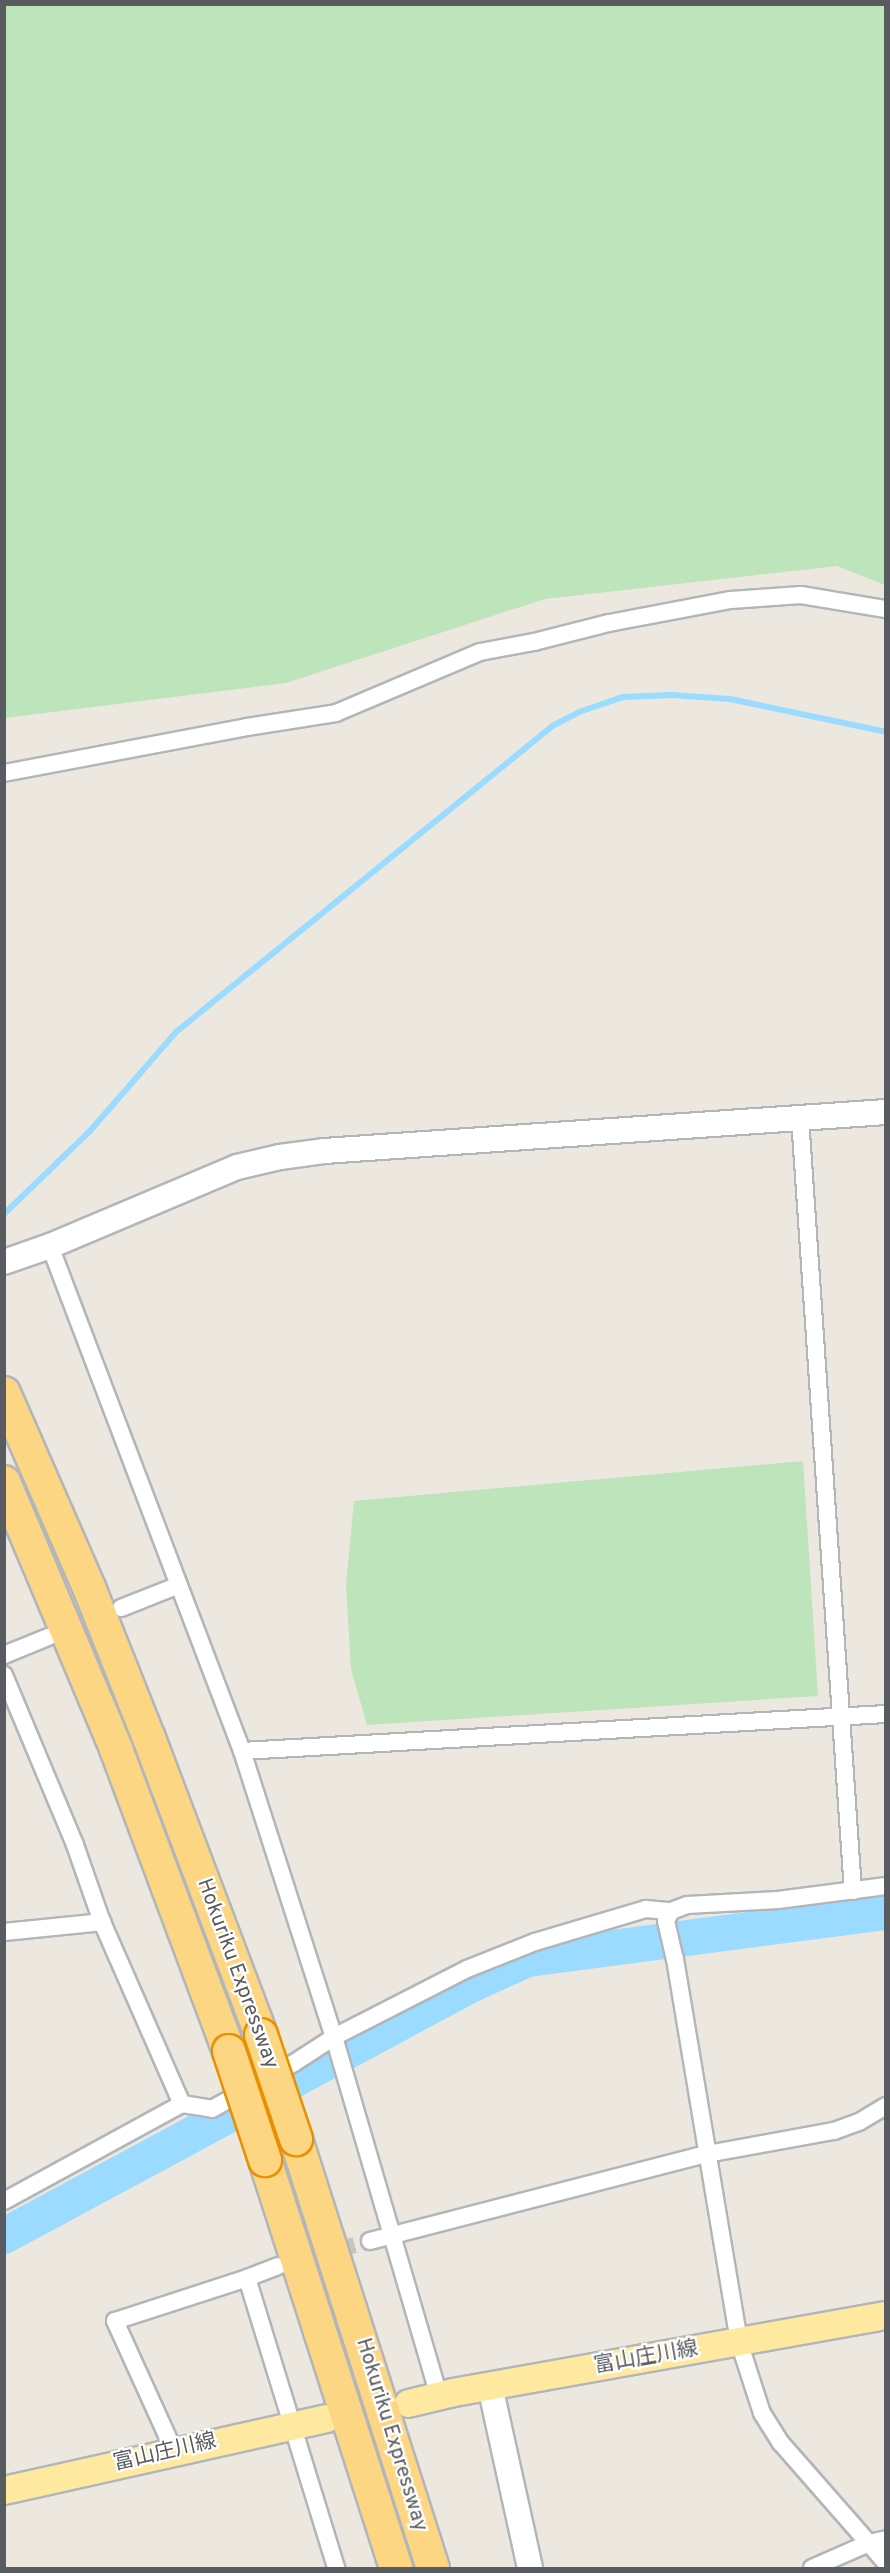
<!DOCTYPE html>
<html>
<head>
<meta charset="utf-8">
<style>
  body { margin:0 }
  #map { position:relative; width:890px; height:2573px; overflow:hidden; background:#ece8df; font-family:Overpass,"Noto Sans JP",sans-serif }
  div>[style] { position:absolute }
  .green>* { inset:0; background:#bde4ba }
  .stream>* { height:6px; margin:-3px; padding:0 3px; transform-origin:3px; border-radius:3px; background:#9bdbff }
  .river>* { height:36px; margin:-18px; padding:0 18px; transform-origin:18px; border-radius:18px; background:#9bdbff }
  .street-tunnel>* { height:16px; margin-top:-8px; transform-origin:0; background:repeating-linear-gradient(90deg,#c7c5bf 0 16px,transparent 0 24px) }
  .roads { filter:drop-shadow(2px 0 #b2b6ba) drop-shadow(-2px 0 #b2b6ba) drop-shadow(0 2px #b2b6ba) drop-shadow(0 -2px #b2b6ba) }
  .street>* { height:16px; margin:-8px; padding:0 8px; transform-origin:8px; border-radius:8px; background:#fff }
  .secondary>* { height:24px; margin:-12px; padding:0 12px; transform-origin:12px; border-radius:12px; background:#fff }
  .primary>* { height:27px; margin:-13.5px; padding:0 13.5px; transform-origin:13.5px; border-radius:13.5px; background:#ffe9a0 }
  .highway>* { height:32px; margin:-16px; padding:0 16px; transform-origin:16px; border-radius:16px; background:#fdd684 }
  .bridges { filter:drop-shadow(2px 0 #ea9000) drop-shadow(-2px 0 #ea9000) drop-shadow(0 2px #ea9000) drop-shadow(0 -2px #ea9000) }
  .highway-bridge>* { height:32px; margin:-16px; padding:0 16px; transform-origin:16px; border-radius:16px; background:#fdd684 }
  span { translate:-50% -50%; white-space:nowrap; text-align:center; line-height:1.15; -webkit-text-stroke:4.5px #fff; paint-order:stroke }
  .street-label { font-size:21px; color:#585c60 }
  .frame { position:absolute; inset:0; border:6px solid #585c60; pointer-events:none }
</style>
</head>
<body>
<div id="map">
  <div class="green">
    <i style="clip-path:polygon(4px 5px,885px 5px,885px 585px,837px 566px,545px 599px,286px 683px,5px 718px)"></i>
    <i style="clip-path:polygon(803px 1461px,818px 1696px,367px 1725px,351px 1669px,346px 1585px,354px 1501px)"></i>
  </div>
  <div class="stream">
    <i style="left:4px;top:1214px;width:120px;rotate:-44deg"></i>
    <i style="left:90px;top:1131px;width:131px;rotate:-49deg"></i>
    <i style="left:176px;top:1032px;width:485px;rotate:-39.1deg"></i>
    <i style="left:552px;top:726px;width:30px;rotate:-27deg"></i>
    <i style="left:579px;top:712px;width:46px;rotate:-18.8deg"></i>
    <i style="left:623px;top:697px;width:49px;rotate:-2.3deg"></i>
    <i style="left:672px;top:695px;width:58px;rotate:3.9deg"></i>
    <i style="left:730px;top:699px;width:159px;rotate:11.9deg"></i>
  </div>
  <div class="river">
    <i style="left:4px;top:2236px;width:532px;rotate:-28.3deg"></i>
    <i style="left:472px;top:1984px;width:61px;rotate:-24.1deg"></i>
    <i style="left:528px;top:1959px;width:361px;rotate:-7.5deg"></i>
  </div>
  <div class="street-tunnel">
    <i style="left:293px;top:2262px;width:80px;rotate:-15.3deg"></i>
  </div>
  <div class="roads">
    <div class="street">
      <i style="left:4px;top:773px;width:247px;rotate:-10.7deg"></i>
      <i style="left:247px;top:727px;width:90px;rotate:-8.9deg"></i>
      <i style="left:336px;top:713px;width:156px;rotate:-23deg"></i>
      <i style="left:480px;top:652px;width:55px;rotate:-10.5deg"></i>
      <i style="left:534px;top:642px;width:77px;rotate:-14.2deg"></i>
      <i style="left:609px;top:623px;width:124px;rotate:-10.7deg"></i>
      <i style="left:731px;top:600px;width:70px;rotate:-4.1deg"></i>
      <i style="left:801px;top:595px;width:86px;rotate:9.4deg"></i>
      <i style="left:800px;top:1118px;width:775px;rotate:86.08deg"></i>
      <i style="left:50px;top:1246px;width:540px;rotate:69.18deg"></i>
      <i style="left:242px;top:1751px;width:300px;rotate:72.2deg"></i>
      <i style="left:334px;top:2037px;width:373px;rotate:73.7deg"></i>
      <i style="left:121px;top:1608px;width:62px;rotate:-21.6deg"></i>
      <i style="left:4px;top:1655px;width:48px;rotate:-22.2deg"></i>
      <i style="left:4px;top:1675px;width:184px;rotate:67.3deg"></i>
      <i style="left:75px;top:1845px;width:82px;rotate:70.7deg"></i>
      <i style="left:102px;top:1922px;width:199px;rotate:66.3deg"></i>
      <i style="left:242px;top:1751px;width:645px;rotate:-3.29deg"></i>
      <i style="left:886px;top:1886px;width:109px;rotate:172.6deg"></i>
      <i style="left:778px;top:1900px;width:91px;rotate:176.9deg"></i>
      <i style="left:687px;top:1905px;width:17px;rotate:159deg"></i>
      <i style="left:671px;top:1911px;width:11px;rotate:117deg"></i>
      <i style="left:666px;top:1921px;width:39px;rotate:77deg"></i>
      <i style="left:675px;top:1959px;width:388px;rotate:80.5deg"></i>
      <i style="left:739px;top:2342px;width:75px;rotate:72.1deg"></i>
      <i style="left:762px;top:2413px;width:36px;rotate:58deg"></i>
      <i style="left:781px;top:2443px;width:159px;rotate:48.8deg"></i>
      <i style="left:4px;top:1932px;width:99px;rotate:-5.8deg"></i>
      <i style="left:4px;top:2201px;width:203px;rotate:-28.6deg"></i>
      <i style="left:182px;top:2104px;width:30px;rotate:9deg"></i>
      <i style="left:212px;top:2109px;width:94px;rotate:-29.3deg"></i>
      <i style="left:294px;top:2063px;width:48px;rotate:-33deg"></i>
      <i style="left:334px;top:2037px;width:149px;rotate:-27.1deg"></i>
      <i style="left:467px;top:1969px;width:73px;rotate:-21.7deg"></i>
      <i style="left:535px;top:1942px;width:116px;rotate:-16.6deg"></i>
      <i style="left:646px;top:1909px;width:25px;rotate:5deg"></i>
      <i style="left:370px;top:2241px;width:348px;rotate:-14.5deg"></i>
      <i style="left:707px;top:2154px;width:129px;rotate:-10.3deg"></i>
      <i style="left:834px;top:2131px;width:27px;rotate:-20deg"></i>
      <i style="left:859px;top:2122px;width:31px;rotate:-31deg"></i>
      <i style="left:247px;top:2278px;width:33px;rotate:-21deg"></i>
      <i style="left:174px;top:2451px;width:143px;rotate:-114.4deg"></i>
      <i style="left:115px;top:2321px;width:139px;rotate:-18deg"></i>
      <i style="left:247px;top:2278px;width:303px;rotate:72.9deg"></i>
      <i style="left:812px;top:2568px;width:62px;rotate:-23.7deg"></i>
      <i style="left:869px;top:2543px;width:17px;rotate:-13deg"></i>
    </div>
    <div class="secondary">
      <i style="left:4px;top:1262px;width:49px;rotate:-19.2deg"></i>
      <i style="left:50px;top:1246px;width:203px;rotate:-22.9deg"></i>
      <i style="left:237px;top:1167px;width:44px;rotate:-13.1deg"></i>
      <i style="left:280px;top:1157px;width:44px;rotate:-7.8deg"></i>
      <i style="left:324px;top:1151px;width:563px;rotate:-3.97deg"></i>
      <i style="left:490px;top:2386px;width:186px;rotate:77.6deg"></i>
    </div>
    <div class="primary">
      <i style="left:408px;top:2403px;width:46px;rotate:-13.7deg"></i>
      <i style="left:453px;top:2392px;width:440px;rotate:-10.1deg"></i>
      <i style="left:4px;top:2490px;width:330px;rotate:-12.6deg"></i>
    </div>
    <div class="highway">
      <i style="left:4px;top:1393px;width:215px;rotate:66.4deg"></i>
      <i style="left:90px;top:1590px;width:159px;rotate:68.3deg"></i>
      <i style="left:149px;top:1738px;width:317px;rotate:69.3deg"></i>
      <i style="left:4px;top:1482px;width:290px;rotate:67.2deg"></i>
      <i style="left:116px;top:1749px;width:322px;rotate:69.5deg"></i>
      <i style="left:296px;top:2139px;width:450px;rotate:72.3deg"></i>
      <i style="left:265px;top:2160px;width:429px;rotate:72.2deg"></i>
    </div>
  </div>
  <div class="bridges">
    <div class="highway-bridge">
      <i style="left:261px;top:2035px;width:110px;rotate:71.4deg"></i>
      <i style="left:229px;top:2051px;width:115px;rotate:71.7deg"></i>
    </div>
  </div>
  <div class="street-label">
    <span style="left:237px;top:1974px;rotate:70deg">Hokuriku Expressway</span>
    <span style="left:646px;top:2358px;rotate:-10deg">富山庄川線</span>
    <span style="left:391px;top:2435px;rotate:73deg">Hokuriku Expressway</span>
    <span style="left:165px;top:2453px;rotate:-13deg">富山庄川線</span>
  </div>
  <div class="frame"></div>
</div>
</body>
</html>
